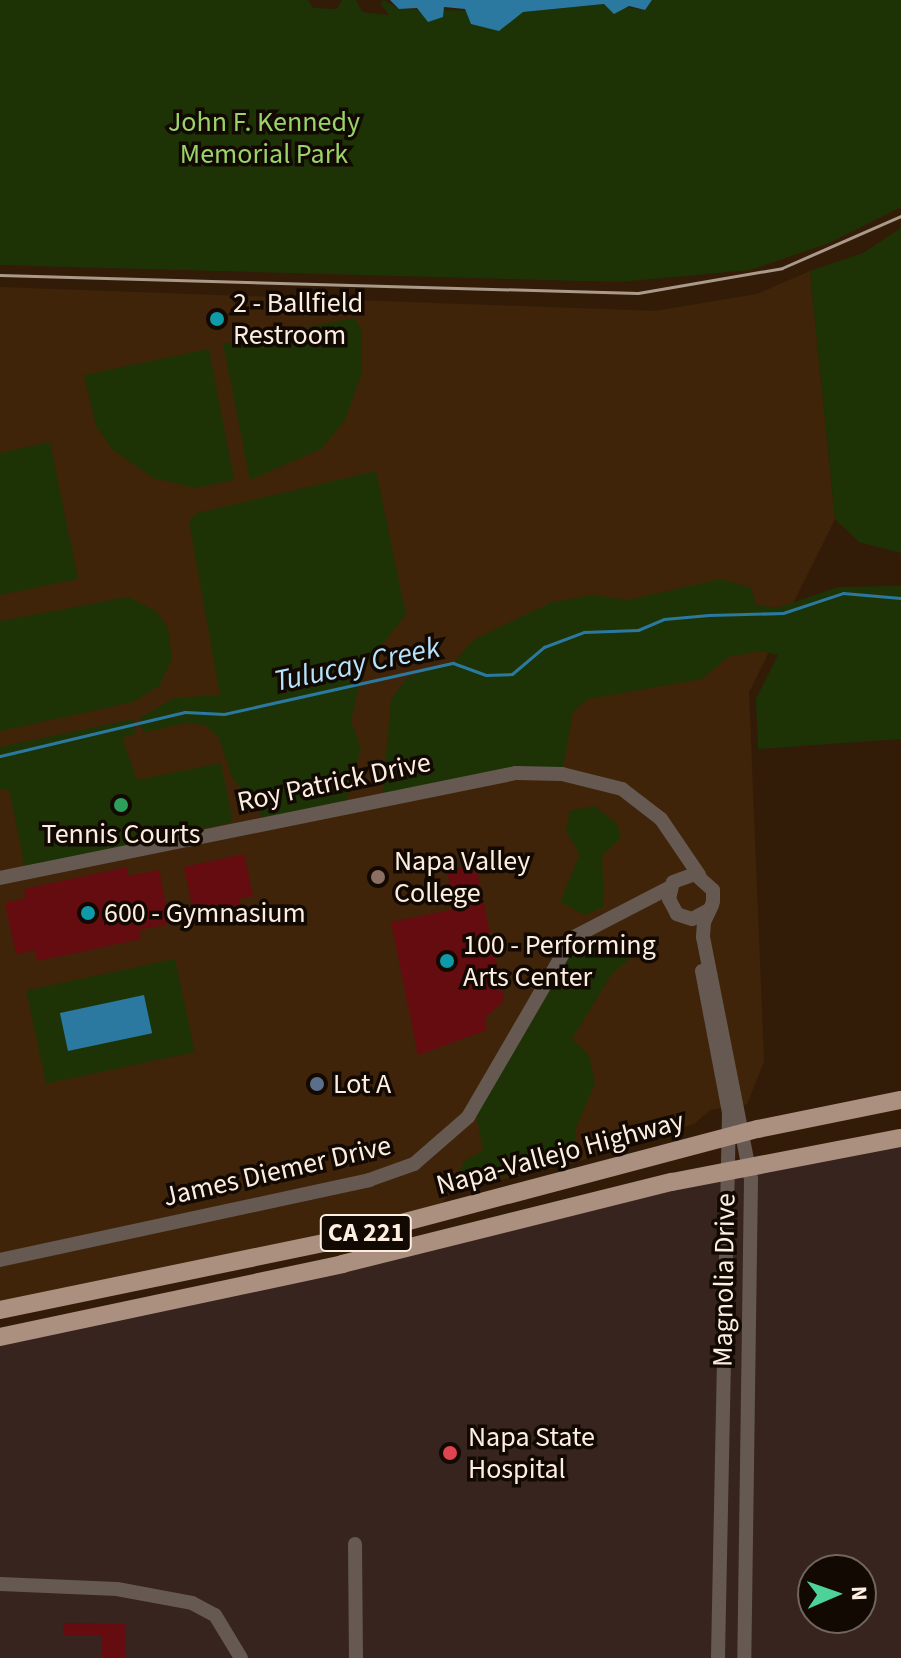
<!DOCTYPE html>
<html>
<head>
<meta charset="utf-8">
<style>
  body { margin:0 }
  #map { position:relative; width:901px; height:1658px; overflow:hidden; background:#321c08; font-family:"Source Sans 3",sans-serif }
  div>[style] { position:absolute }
  .built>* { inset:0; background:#3f2409 }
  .medical>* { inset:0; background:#37241f }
  .green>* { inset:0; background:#1d3306; transform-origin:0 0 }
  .water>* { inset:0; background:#2b78a0; transform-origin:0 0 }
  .stream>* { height:3px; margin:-1.5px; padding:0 1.5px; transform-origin:1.5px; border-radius:1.5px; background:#2b78a0 }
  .building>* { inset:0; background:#640c0f }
  .minor>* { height:14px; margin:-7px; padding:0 7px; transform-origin:7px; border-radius:7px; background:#665952 }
  .major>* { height:18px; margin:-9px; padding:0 9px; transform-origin:9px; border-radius:9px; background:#ab9080 }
  .rail>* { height:3px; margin:-1.5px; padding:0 1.5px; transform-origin:1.5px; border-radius:1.5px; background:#ab9a8a }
  .dots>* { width:22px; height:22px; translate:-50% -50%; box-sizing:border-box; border:4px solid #130903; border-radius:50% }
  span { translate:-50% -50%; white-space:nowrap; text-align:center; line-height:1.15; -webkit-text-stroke:7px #130903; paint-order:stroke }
  .shield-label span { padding:2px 6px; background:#130903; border:2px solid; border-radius:6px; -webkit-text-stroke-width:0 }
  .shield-label { font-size:26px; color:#fdeee2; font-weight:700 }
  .park-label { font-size:28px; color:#9ad369 }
  .poi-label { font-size:28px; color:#fdeee2 }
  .left { translate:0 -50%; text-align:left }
  .street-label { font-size:28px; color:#fdeee2 }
  .water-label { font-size:30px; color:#b6e3fe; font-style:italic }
  .north { position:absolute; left:797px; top:1554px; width:80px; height:80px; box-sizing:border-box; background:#130903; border:2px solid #71655c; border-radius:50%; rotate:88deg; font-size:22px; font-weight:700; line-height:32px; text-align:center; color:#fdeee2 }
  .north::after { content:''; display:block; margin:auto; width:28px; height:36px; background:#4dd39a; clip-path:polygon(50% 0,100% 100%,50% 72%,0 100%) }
</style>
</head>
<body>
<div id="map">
  <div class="built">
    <i style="clip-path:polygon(810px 271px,835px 519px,749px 692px,764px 1062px,747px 1104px,710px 1110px,694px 1124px,567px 1165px,451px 1191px,432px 1217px,0 1310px,0 287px,655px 311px,757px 294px)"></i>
  </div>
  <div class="medical">
    <i style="clip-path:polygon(evenodd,901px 1138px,901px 1658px,0 1658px,0 1337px,901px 1138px,813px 1570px,861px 1570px,861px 1618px,813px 1618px,813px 1570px)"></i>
  </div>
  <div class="green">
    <i style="clip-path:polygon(0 0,308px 0,313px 8px,337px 9px,342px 0,356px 0,362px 12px,389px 15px,380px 3px,384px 0,399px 9px,523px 12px,605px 4px,645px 10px,651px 0,901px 0,901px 207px,829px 243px,750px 270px,620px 282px,0 265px)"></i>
    <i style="clip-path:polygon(901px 228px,901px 553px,859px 542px,835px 519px,810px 271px,863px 253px)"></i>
    <i style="clip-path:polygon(354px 318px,362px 331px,362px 372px,345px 420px,321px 449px,250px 480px,223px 344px)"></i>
    <i style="clip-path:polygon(209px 349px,234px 480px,195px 488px,153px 478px,113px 450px,96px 426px,84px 375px)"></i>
    <i style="clip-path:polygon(50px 442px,78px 579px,0 595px,0 453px)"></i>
    <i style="clip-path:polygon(376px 471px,406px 615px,363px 668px,351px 721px,361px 748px,344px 808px,267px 823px,232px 777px,219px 738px,205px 725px,185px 723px,143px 733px,140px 718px,174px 698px,220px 695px,189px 521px,197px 513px)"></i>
    <i style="clip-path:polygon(721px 579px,751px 588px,756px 605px,777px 608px,838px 587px,901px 586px,901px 739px,758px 749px,756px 699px,778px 655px,761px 651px,728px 657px,702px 679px,588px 699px,573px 712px,562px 774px,382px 799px,391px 699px,408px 677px,453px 663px,475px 639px,552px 602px,592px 595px,628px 600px)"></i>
    <i style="clip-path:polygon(128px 597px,156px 611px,168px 628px,172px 659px,159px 686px,133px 702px,0 731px,0 621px)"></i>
    <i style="clip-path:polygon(134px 719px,135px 734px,122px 738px,137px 780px,221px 763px,233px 822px,25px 868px,9px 789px,0 789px,0 747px)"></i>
    <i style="clip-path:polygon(595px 806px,617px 824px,621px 838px,602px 855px,604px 907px,585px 915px,560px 902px,580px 854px,566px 831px,570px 811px)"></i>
    <i style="clip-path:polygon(604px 939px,636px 953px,611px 975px,572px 1039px,589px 1055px,595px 1083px,575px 1130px,577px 1145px,566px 1163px,453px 1187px,465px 1160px,483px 1151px,475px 1106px,561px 951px)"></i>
    <i style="left:175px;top:959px;width:95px;height:152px;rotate:78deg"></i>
  </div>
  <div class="water">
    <i style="clip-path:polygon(390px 0,652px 0,645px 10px,629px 6px,614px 14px,604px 4px,523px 12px,499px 31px,471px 24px,465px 9px,444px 7px,443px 17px,428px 22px,417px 8px,399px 9px)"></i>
    <i style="left:144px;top:995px;width:39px;height:86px;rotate:78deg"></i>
  </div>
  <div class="stream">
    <i style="left:0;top:756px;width:190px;rotate:-13.4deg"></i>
    <i style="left:185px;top:712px;width:39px;rotate:3deg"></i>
    <i style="left:224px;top:714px;width:235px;rotate:-12.6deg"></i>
    <i style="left:453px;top:663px;width:35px;rotate:20deg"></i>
    <i style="left:486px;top:675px;width:26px;rotate:-2deg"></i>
    <i style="left:512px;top:674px;width:42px;rotate:-40.2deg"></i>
    <i style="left:544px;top:647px;width:43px;rotate:-20.6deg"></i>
    <i style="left:584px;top:632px;width:54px;rotate:-2.1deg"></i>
    <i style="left:638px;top:630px;width:28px;rotate:-23deg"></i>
    <i style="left:664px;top:619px;width:45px;rotate:-5.1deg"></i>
    <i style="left:709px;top:615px;width:74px;rotate:-1.5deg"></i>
    <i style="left:783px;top:613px;width:63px;rotate:-18.4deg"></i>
    <i style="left:843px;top:593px;width:58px;rotate:4.9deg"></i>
  </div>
  <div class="building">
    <i style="clip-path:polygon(244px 854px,253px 896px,239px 899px,242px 911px,195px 921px,184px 867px)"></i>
    <i style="clip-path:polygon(476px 865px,504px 1000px,485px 1018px,487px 1030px,418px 1055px,391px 922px,455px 909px,447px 871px)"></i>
    <i style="clip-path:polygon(127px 867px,128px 876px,159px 870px,170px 924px,139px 930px,141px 939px,37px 961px,35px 950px,16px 954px,5px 903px,26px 898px,24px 889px)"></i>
    <i style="clip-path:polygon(63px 1623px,126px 1624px,126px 1658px,102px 1658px,102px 1636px,63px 1636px)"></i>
  </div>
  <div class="minor">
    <i style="left:0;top:878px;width:527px;rotate:-11.5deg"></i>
    <i style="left:516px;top:773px;width:46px;rotate:1.2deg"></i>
    <i style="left:562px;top:774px;width:62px;rotate:14deg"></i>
    <i style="left:622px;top:789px;width:49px;rotate:37.6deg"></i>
    <i style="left:661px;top:819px;width:68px;rotate:55.8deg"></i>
    <i style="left:709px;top:910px;width:19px;rotate:152deg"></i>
    <i style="left:692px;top:919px;width:16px;rotate:-162deg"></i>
    <i style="left:677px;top:914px;width:17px;rotate:-118deg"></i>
    <i style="left:669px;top:899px;width:17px;rotate:-77deg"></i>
    <i style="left:673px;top:882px;width:23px;rotate:-20deg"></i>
    <i style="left:695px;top:874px;width:24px;rotate:42deg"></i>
    <i style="left:713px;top:890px;width:11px;rotate:90deg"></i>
    <i style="left:713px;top:901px;width:4px;rotate:104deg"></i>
    <i style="left:712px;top:905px;width:19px;rotate:115deg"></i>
    <i style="left:704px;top:922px;width:15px;rotate:94deg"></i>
    <i style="left:703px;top:937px;width:247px;rotate:78.8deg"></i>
    <i style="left:751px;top:1179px;width:479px;rotate:90.8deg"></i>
    <i style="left:702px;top:971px;width:145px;rotate:79.2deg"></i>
    <i style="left:729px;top:1113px;width:545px;rotate:91.16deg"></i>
    <i style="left:0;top:1260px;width:378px;rotate:-12.2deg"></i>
    <i style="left:369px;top:1180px;width:48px;rotate:-19.6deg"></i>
    <i style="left:414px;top:1164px;width:72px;rotate:-41deg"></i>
    <i style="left:468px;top:1117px;width:207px;rotate:-59.8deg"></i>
    <i style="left:572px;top:938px;width:111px;rotate:-27.3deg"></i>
    <i style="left:355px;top:1544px;width:114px;rotate:89.5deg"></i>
    <i style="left:0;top:1584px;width:117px;rotate:2.4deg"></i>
    <i style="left:117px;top:1589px;width:76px;rotate:10.6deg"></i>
    <i style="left:192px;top:1603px;width:26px;rotate:28deg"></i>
    <i style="left:215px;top:1615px;width:50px;rotate:58.8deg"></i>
  </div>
  <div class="major">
    <i style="left:0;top:1310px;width:344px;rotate:-11.7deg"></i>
    <i style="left:337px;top:1240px;width:435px;rotate:-14.8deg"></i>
    <i style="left:758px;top:1129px;width:146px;rotate:-11.5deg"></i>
    <i style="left:0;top:1337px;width:350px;rotate:-12deg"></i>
    <i style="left:342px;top:1264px;width:340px;rotate:-14deg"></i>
    <i style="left:672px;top:1182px;width:233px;rotate:-10.9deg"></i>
  </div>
  <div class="rail">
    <i style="left:0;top:275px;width:638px;rotate:1.62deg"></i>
    <i style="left:638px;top:293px;width:146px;rotate:-9.8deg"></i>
    <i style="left:782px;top:268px;width:130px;rotate:-23.6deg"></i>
  </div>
  <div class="dots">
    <i style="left:217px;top:319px;background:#0f9aa8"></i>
    <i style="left:121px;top:805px;background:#2e9e5b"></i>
    <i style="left:378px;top:877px;background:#8d6e63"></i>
    <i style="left:88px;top:913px;background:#0f9aa8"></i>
    <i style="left:447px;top:961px;background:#0f9aa8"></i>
    <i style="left:317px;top:1084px;background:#5c6f8a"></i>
    <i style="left:450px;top:1453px;background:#e0444e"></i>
  </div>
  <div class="shield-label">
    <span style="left:366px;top:1233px">CA 221</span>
  </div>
  <div class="park-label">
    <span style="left:264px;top:138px">John F. Kennedy<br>Memorial Park</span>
  </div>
  <div class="poi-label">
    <span class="left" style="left:233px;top:319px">2 - Ballfield<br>Restroom</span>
    <span style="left:121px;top:834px">Tennis Courts</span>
    <span class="left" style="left:394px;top:877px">Napa Valley<br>College</span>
    <span class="left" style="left:104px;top:913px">600 - Gymnasium</span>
    <span class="left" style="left:463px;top:961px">100 - Performing<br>Arts Center</span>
    <span class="left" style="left:333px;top:1084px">Lot A</span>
    <span class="left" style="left:468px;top:1453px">Napa State<br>Hospital</span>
  </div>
  <div class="street-label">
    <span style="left:334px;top:782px;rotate:-12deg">Roy Patrick Drive</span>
    <span style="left:560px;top:1153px;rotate:-15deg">Napa-Vallejo Highway</span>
    <span style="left:277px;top:1171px;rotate:-13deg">James Diemer Drive</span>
    <span style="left:724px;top:1280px;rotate:-89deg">Magnolia Drive</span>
  </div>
  <div class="water-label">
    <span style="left:357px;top:665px;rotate:-12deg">Tulucay Creek</span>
  </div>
  <div class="north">N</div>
</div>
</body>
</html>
